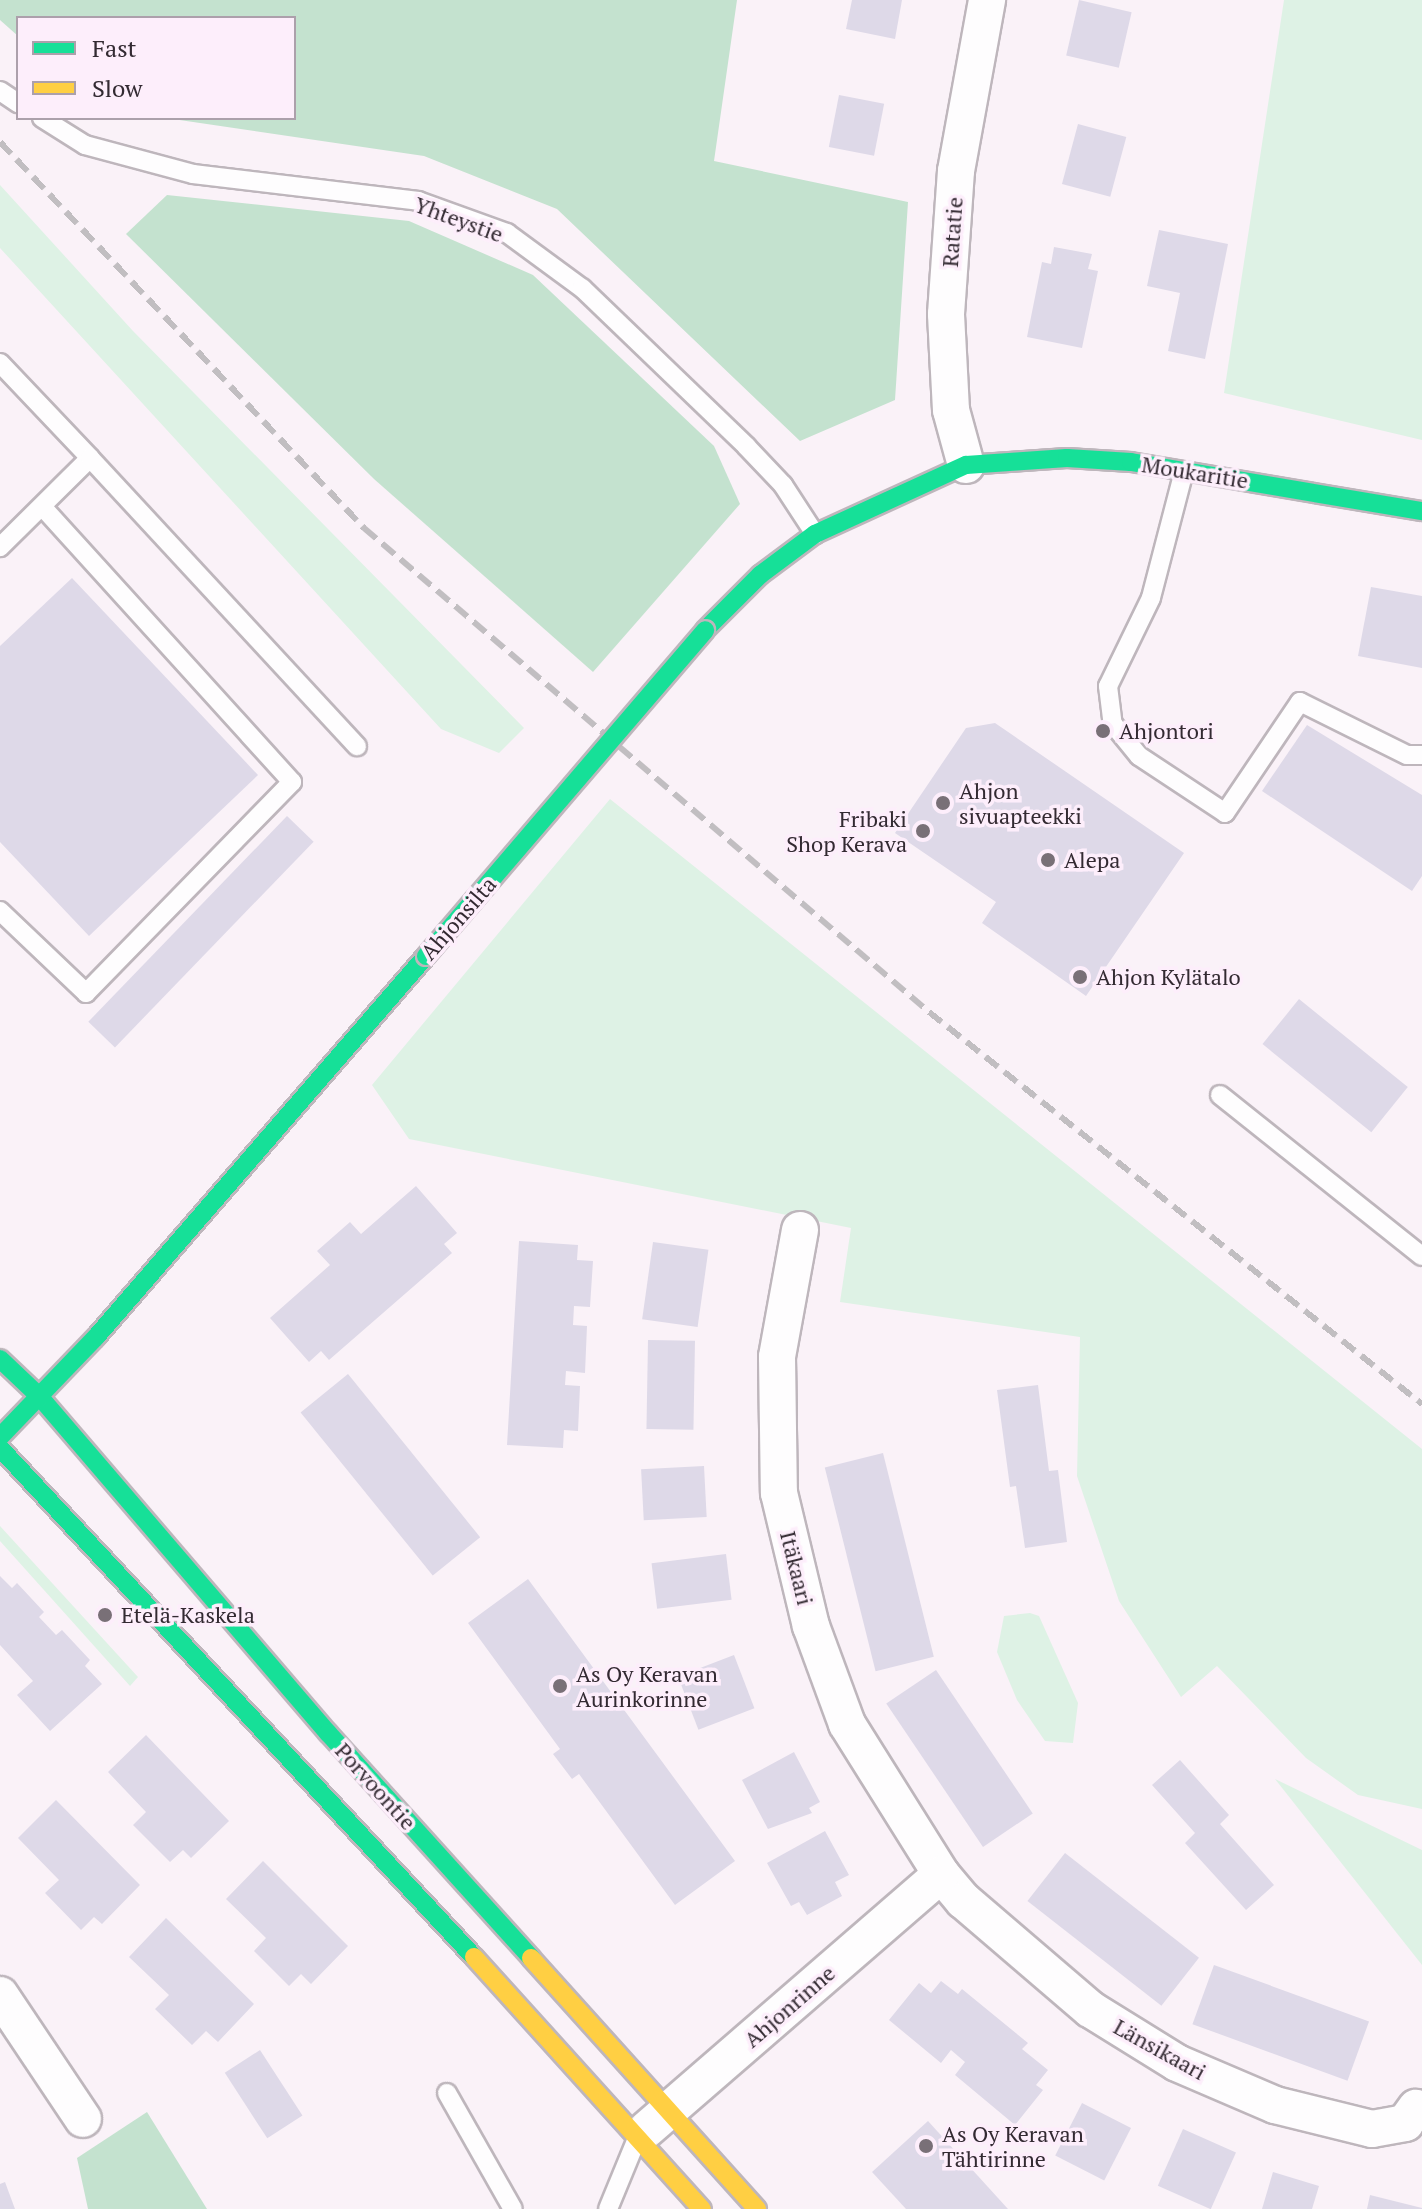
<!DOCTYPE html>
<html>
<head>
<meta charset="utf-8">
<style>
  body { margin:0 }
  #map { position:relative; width:1422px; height:2209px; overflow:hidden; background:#faf2f8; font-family:"PT Serif",serif }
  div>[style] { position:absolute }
  .green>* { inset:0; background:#def2e5 }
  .forest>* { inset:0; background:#c4e2cf }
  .building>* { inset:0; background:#ded9e8; transform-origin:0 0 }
  .roads { filter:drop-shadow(2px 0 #beb6bc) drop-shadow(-2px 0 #beb6bc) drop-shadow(0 2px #beb6bc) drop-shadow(0 -2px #beb6bc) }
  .lane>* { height:18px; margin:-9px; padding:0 9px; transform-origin:9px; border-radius:9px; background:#fefdfe }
  .street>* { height:36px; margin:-18px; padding:0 18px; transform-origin:18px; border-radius:18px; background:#fefdfe }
  .fast>* { height:18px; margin:-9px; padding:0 9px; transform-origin:9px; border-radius:9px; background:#16e098 }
  .slow>* { height:18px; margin:-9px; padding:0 9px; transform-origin:9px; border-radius:9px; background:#ffcf43 }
  .rail>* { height:6px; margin-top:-3px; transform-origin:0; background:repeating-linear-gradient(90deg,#c1bec1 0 16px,transparent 0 24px) }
  .bridges { filter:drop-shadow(2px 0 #beb6bc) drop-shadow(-2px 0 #beb6bc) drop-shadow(0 2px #beb6bc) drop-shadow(0 -2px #beb6bc) }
  .fast-bridge>* { height:18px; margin:-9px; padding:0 9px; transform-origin:9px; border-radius:9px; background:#16e098 }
  .dots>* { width:22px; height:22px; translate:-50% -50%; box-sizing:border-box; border:4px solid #fdeefb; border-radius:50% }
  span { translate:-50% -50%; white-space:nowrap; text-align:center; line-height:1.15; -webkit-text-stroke:7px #fdeefb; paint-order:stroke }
  .street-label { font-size:22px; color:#332a32 }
  .poi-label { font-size:22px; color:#332a32 }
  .left { translate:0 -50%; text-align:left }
  .right { translate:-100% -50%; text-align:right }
  .legend { position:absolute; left:16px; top:16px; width:280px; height:104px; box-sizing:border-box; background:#fdeefb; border:2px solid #aca0ab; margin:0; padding:10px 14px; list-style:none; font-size:24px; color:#332a32 }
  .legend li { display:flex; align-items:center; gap:16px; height:40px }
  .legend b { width:40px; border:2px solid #aca0ab }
</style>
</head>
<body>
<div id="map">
  <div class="green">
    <i style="clip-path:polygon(1284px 0,1422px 0,1422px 440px,1224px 393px)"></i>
    <i style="clip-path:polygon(0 185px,133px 331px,524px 728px,499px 753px,441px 729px,0 248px)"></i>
    <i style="clip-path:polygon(610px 799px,1422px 1449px,1422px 1809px,1358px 1795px,1306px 1758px,1217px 1666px,1181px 1697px,1119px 1601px,1077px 1476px,1080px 1337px,840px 1302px,851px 1228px,409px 1139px,372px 1085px)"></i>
    <i style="clip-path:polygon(0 1526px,138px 1677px,130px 1686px,0 1541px)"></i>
    <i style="clip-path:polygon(1030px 1613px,1039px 1616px,1078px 1703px,1073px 1743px,1045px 1741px,1017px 1700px,997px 1652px,1004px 1616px)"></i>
    <i style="clip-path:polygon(1275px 1779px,1422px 1850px,1422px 1965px)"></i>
  </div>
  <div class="forest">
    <i style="clip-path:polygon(0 0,737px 0,714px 161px,908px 202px,895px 400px,800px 441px,557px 209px,424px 156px,166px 118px,294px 118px,294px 18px,18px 18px,18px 36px,0 20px)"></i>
    <i style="clip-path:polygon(167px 195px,409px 221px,533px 275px,714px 446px,740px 504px,593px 672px,374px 479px,126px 234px)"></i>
    <i style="clip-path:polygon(147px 2112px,207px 2209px,88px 2209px,77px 2158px)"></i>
  </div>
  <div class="building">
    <i style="clip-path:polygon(852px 0,902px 0,895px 39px,846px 29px)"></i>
    <i style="left:1079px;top:0;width:54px;height:57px;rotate:13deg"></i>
    <i style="left:839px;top:95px;width:46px;height:53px;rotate:11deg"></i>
    <i style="left:1078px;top:124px;width:50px;height:62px;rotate:15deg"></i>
    <i style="clip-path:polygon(1159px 230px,1228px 244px,1205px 359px,1168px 351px,1180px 293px,1147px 286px)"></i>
    <i style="clip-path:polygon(1054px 247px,1092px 254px,1088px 269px,1098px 271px,1082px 348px,1027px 337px,1042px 262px,1051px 264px)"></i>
    <i style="clip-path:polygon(72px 578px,258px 775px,89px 936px,0 842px,0 646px)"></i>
    <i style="clip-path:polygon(1371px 587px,1422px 596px,1422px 668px,1358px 656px)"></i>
    <i style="clip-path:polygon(995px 723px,1184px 853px,1086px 996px,982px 923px,996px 902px,895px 833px,966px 728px)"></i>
    <i style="clip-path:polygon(1307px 725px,1422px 795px,1422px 876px,1412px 891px,1262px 791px)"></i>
    <i style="left:287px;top:816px;width:37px;height:286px;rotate:44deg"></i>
    <i style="left:1299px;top:999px;width:140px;height:58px;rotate:39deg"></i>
    <i style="clip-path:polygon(416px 1186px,457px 1233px,444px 1244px,452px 1253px,329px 1360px,321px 1351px,309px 1362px,270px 1318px,330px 1265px,317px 1251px,350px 1222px,361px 1234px)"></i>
    <i style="clip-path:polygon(519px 1241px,578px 1245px,577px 1260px,593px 1261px,590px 1307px,574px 1306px,573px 1325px,587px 1326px,585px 1373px,566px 1371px,565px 1385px,580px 1386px,578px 1431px,564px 1430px,563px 1448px,507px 1445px)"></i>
    <i style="left:653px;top:1242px;width:56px;height:78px;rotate:8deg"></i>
    <i style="left:648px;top:1340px;width:47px;height:89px;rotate:1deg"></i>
    <i style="left:348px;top:1374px;width:210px;height:61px;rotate:51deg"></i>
    <i style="clip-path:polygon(1038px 1385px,1049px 1471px,1058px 1470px,1067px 1542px,1025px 1548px,1016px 1486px,1010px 1487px,997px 1390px)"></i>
    <i style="left:883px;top:1453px;width:210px;height:60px;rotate:76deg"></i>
    <i style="left:704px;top:1466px;width:51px;height:63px;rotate:87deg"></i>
    <i style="left:726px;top:1554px;width:46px;height:75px;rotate:83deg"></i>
    <i style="clip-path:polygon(0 1576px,12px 1588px,17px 1583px,44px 1612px,39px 1617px,56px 1635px,62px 1630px,90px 1660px,85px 1666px,102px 1684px,50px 1731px,17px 1695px,33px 1681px,0 1645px)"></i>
    <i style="clip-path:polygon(528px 1579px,735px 1861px,675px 1905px,579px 1774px,572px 1779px,553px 1754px,560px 1749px,468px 1623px)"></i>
    <i style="left:734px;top:1655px;width:57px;height:60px;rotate:69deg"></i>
    <i style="left:936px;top:1670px;width:173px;height:60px;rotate:56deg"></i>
    <i style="clip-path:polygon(146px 1735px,229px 1821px,191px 1858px,183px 1850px,170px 1862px,133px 1825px,146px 1812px,108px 1772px)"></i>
    <i style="clip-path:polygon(794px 1752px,820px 1802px,809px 1808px,812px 1813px,768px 1829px,742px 1780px)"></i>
    <i style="clip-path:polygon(1180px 1760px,1229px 1815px,1220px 1824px,1274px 1885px,1246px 1910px,1185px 1843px,1195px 1833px,1152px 1785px)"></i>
    <i style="clip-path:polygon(56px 1800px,140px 1885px,102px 1924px,94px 1917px,81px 1930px,45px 1893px,59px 1880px,18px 1838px)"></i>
    <i style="clip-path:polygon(825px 1831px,849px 1875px,835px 1882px,842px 1896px,807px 1915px,799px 1902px,791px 1906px,767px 1863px)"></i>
    <i style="left:1065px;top:1853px;width:170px;height:61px;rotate:38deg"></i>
    <i style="clip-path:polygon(263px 1861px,348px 1946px,311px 1984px,301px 1974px,289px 1986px,254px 1951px,266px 1938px,226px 1899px)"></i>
    <i style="clip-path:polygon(166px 1918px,254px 2004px,218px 2042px,206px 2031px,192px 2045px,155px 2009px,169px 1995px,129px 1957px)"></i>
    <i style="left:1214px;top:1965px;width:165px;height:63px;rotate:20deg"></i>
    <i style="clip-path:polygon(941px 1981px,958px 1994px,962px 1989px,1028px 2043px,1022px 2049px,1048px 2070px,1036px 2085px,1043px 2090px,1015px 2125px,955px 2075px,965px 2062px,951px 2050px,941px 2063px,889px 2020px,919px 1983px,931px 1993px)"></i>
    <i style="left:260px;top:2050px;width:78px;height:42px;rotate:57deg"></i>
    <i style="left:1082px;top:2103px;width:55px;height:59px;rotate:27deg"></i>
    <i style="clip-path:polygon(928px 2121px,1008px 2209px,906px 2209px,872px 2172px)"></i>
    <i style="left:1183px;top:2129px;width:58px;height:62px;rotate:24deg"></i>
    <i style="clip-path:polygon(1273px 2172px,1319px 2186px,1312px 2209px,1262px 2209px)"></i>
    <i style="clip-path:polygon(5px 2182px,15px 2209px,0 2209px,0 2184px)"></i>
    <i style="clip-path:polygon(1370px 2195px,1422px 2208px,1422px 2209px,1367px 2209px)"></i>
  </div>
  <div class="roads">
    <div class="lane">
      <i style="left:0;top:91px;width:22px;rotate:34deg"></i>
      <i style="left:42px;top:118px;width:51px;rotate:32.1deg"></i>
      <i style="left:85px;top:145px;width:112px;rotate:15deg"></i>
      <i style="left:193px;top:174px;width:227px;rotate:6.8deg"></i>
      <i style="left:418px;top:201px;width:95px;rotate:19.8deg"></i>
      <i style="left:507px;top:233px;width:93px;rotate:36.3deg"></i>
      <i style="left:582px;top:288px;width:228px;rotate:43.9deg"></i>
      <i style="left:746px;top:446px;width:54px;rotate:46.5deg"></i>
      <i style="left:783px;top:485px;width:59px;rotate:56.9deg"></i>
      <i style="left:0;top:363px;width:131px;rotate:46.5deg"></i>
      <i style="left:90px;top:458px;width:127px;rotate:135.3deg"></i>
      <i style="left:90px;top:458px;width:393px;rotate:47.2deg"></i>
      <i style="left:1184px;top:471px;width:131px;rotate:104.6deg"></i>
      <i style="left:1151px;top:598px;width:98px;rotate:116deg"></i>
      <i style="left:1108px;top:686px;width:38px;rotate:83deg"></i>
      <i style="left:1113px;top:724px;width:41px;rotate:50.9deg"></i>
      <i style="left:1139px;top:756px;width:103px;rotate:33.5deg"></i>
      <i style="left:1225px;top:813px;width:134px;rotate:-56deg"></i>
      <i style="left:1300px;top:702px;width:119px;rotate:26.4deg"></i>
      <i style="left:1407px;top:755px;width:15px"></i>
      <i style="left:0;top:911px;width:119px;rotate:43.6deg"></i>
      <i style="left:86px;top:993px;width:295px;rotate:-45.7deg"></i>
      <i style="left:292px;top:782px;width:372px;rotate:-132.2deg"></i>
      <i style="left:1220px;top:1095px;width:258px;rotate:38.6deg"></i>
      <i style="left:447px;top:2093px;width:133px;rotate:60.4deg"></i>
      <i style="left:608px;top:2209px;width:74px;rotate:-67.6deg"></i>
    </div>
    <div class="street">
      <i style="left:966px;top:465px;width:57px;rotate:-105.3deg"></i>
      <i style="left:951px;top:410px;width:96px;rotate:-93deg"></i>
      <i style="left:946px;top:314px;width:143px;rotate:-86deg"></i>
      <i style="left:956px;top:171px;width:174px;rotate:-79.7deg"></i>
      <i style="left:800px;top:1230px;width:129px;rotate:100.3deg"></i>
      <i style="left:777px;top:1357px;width:136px;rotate:89.2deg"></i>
      <i style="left:779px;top:1493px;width:137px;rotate:76.5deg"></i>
      <i style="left:811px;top:1626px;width:104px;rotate:69.8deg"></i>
      <i style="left:847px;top:1724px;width:177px;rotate:57.9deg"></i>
      <i style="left:941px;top:1874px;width:35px;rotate:50deg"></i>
      <i style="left:964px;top:1901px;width:166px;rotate:40.6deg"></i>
      <i style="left:1090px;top:2009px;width:102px;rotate:31.8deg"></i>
      <i style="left:1177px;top:2063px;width:107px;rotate:23.2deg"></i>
      <i style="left:1275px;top:2105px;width:100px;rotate:13.9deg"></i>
      <i style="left:1372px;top:2129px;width:34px;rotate:-10deg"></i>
      <i style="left:1405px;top:2123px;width:19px;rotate:-54deg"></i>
      <i style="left:0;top:1995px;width:149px;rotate:56.2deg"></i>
      <i style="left:647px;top:2129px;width:389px;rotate:-40.9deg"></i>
    </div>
    <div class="fast">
      <i style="left:705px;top:630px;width:78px;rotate:-45deg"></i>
      <i style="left:760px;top:575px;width:69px;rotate:-36.7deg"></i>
      <i style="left:815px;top:534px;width:166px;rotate:-24.6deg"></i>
      <i style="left:966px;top:465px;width:101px;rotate:-4deg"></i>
      <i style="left:1067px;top:458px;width:64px;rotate:3.6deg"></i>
      <i style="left:1131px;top:462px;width:295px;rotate:9.6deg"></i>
      <i style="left:0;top:1359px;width:54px;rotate:43.5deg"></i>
      <i style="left:39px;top:1396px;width:444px;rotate:49.4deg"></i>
      <i style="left:328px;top:1733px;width:303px;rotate:47.9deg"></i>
      <i style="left:0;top:1437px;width:139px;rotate:-46.2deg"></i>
      <i style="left:96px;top:1337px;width:504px;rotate:-49.1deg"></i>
      <i style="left:0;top:1448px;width:696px;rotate:47.04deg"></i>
    </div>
    <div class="slow">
      <i style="left:474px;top:1957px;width:340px;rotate:47.9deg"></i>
      <i style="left:531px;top:1958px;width:338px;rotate:48deg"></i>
    </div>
  </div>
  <div class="rail">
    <i style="left:0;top:142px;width:531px;rotate:46.68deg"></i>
    <i style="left:364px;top:528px;width:744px;rotate:40.58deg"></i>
    <i style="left:929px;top:1012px;width:630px;rotate:38.49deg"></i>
  </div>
  <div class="bridges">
    <div class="fast-bridge">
      <i style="left:426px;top:956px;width:429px;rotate:-49.4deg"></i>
    </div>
  </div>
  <div class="dots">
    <i style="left:1103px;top:731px;background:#797077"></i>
    <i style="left:943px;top:803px;background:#797077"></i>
    <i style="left:923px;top:831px;background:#797077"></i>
    <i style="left:1048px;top:860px;background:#797077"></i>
    <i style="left:1080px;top:977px;background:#797077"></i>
    <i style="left:105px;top:1615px;background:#797077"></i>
    <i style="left:560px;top:1686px;background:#797077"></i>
    <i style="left:926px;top:2146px;background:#797077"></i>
  </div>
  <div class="street-label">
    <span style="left:459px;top:219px;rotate:20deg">Yhteystie</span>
    <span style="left:952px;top:232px;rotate:-86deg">Ratatie</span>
    <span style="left:1195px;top:472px;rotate:9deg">Moukaritie</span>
    <span style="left:458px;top:918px;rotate:-49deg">Ahjonsilta</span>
    <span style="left:797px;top:1568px;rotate:76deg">Itäkaari</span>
    <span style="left:376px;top:1786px;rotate:48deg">Porvoontie</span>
    <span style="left:789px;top:2006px;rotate:-41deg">Ahjonrinne</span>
    <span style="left:1160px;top:2049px;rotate:29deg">Länsikaari</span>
  </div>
  <div class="poi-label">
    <span class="left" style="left:1119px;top:731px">Ahjontori</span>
    <span class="left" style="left:959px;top:803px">Ahjon<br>sivuapteekki</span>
    <span class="right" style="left:907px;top:831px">Fribaki<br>Shop Kerava</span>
    <span class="left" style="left:1064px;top:860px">Alepa</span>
    <span class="left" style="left:1096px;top:977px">Ahjon Kylätalo</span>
    <span class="left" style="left:121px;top:1615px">Etelä-Kaskela</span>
    <span class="left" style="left:576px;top:1686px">As Oy Keravan<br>Aurinkorinne</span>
    <span class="left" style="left:942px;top:2146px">As Oy Keravan<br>Tähtirinne</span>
  </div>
  <ul class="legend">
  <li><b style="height:10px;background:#16e098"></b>Fast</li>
  <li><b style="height:10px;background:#ffcf43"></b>Slow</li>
  </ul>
</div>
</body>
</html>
